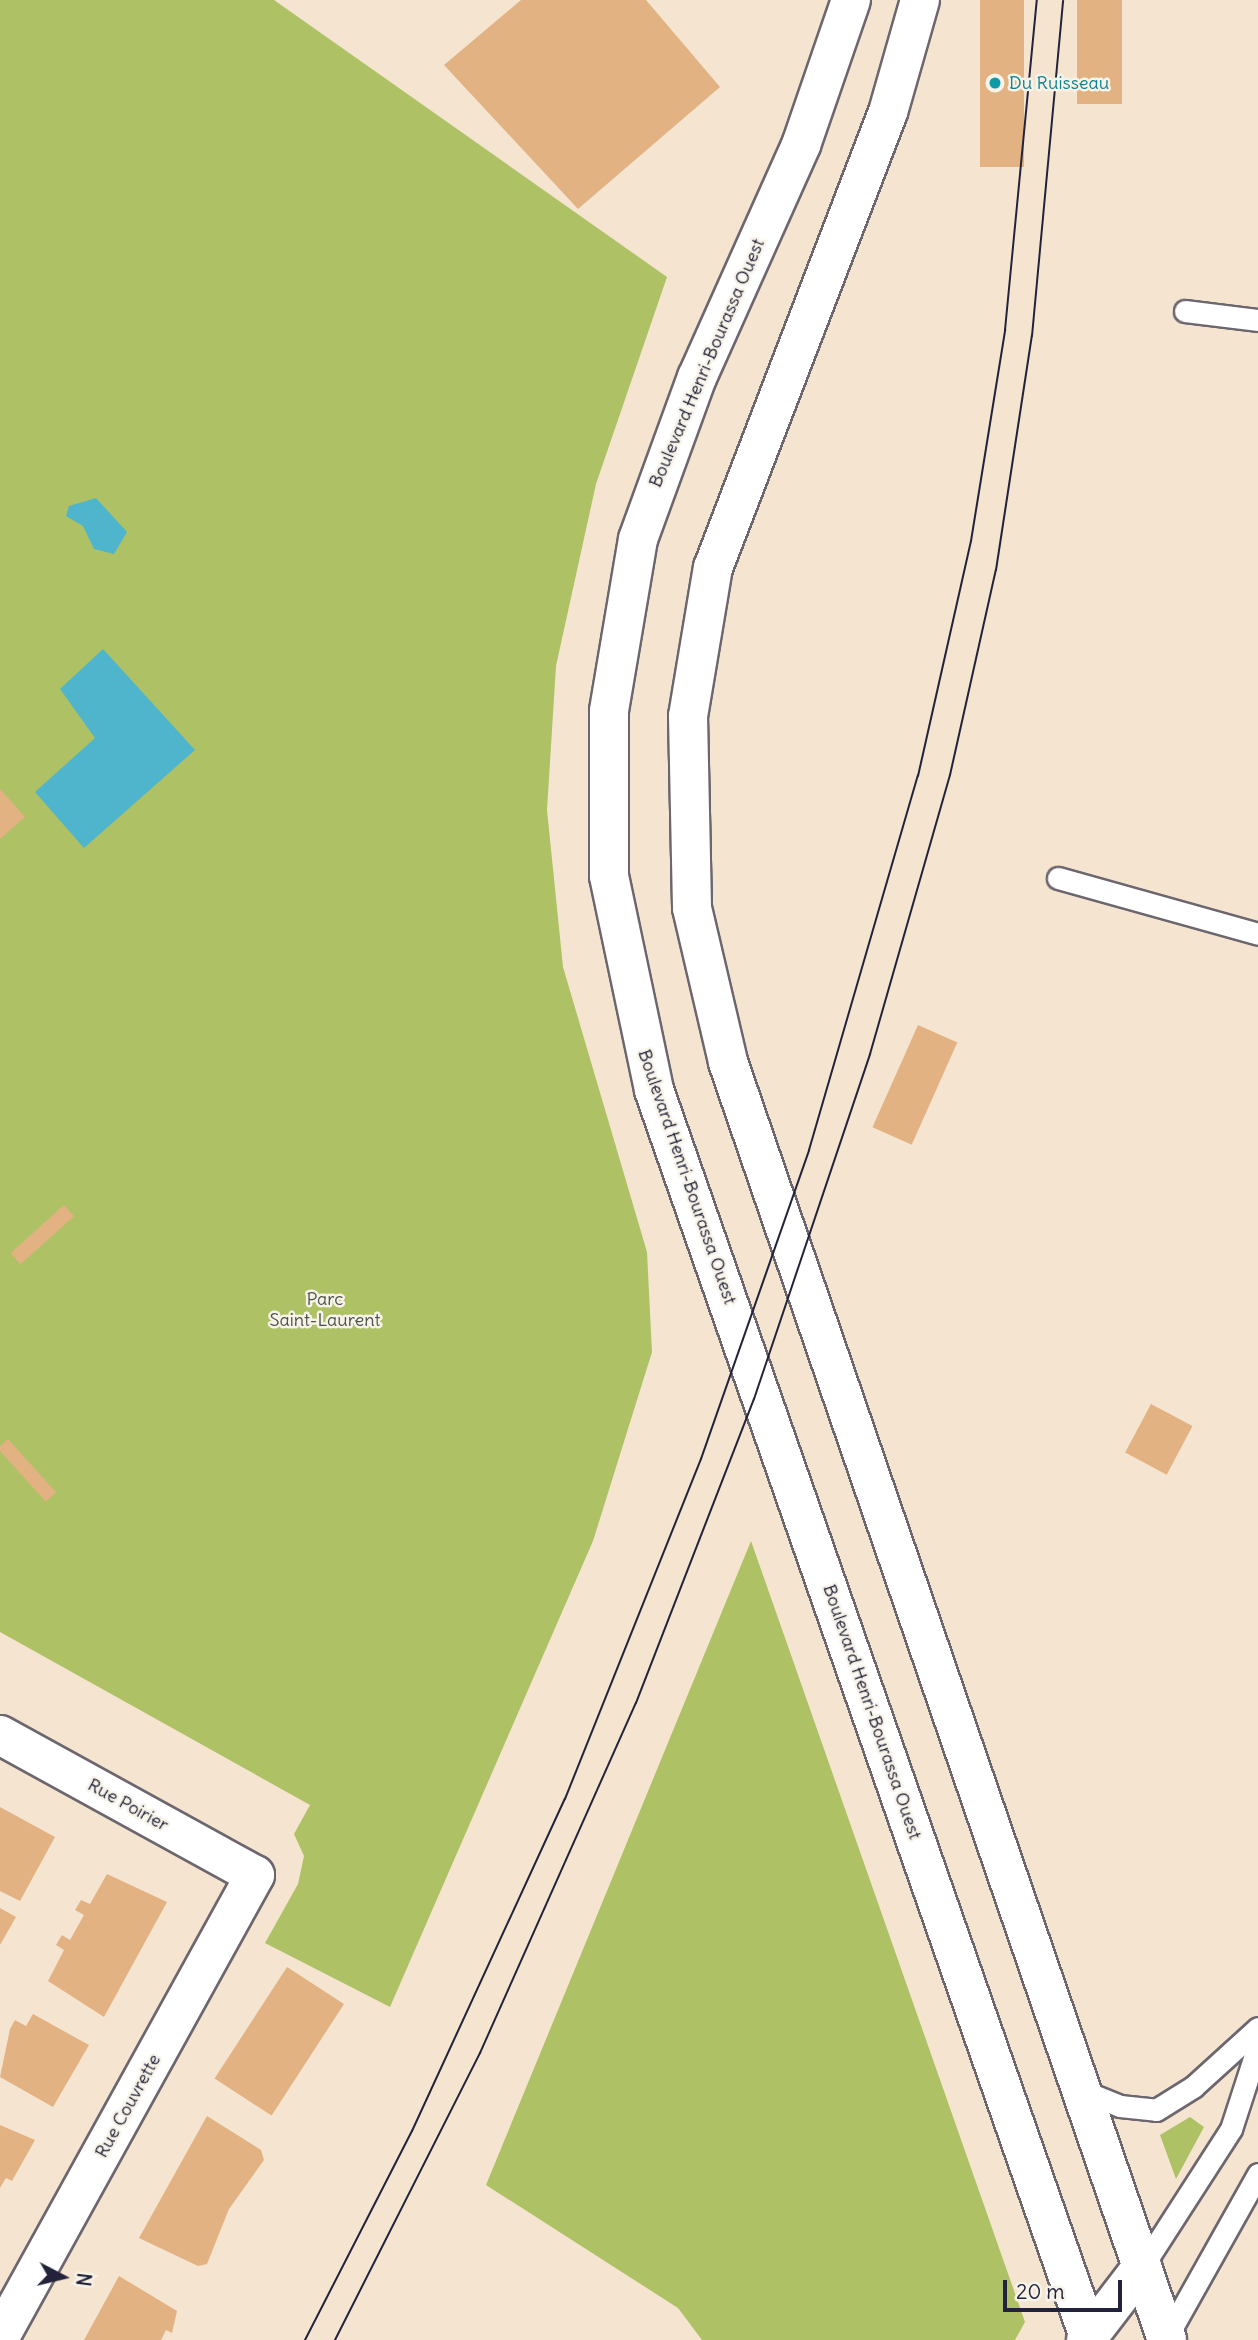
<!DOCTYPE html>
<html>
<head>
<meta charset="utf-8">
<style>
  body { margin:0 }
  #map { position:relative; width:1258px; height:2340px; overflow:hidden; background:#f5e5d0; font-family:Delius,sans-serif }
  div>[style] { position:absolute }
  .green>* { inset:0; background:#aec165 }
  .water>* { inset:0; background:#4eb5cc }
  .building>* { inset:0; background:#e2b283; transform-origin:0 0 }
  .roads { filter:drop-shadow(2px 0 #6c666f) drop-shadow(-2px 0 #6c666f) drop-shadow(0 2px #6c666f) drop-shadow(0 -2px #6c666f) }
  .service>* { height:21px; margin:-10.5px; padding:0 10.5px; transform-origin:10.5px; border-radius:10.5px; background:#fff }
  .minor>* { height:38px; margin:-19px; padding:0 19px; transform-origin:19px; border-radius:19px; background:#fff }
  .tertiary>* { height:38px; margin:-19px; padding:0 19px; transform-origin:19px; border-radius:19px; background:#fff }
  .primary>* { height:38px; margin:-19px; padding:0 19px; transform-origin:19px; border-radius:19px; background:#fff }
  .tram>* { height:2px; margin:-1px; padding:0 1px; transform-origin:1px; border-radius:1px; background:#22223b }
  .dots>* { width:19px; height:19px; translate:-50% -50%; box-sizing:border-box; border:4px solid #f7f3e8; border-radius:50% }
  span { translate:-50% -50%; white-space:nowrap; text-align:center; line-height:1.15; -webkit-text-stroke:5px #f7f3e8; paint-order:stroke }
  .culture-label { font-size:18px; color:#0d838f }
  .left { translate:0 -50%; text-align:left }
  .street-label { font-size:18px; color:#22223b }
  .park-label { font-size:18px; color:#4c5248 }
  .north { position:absolute; left:28px; top:2242px; width:70px; height:70px; -webkit-text-stroke:5px #f7f3e8; paint-order:stroke; rotate:97deg; font-size:19px; font-weight:700; line-height:28px; text-align:center; color:#22223b }
  .north::after { content:''; display:block; margin:auto; width:24px; height:32px; background:#22223b; clip-path:polygon(50% 0,100% 100%,50% 72%,0 100%) }
  .scale { position:absolute; left:1003px; top:2280px; width:119px; height:32px; box-sizing:border-box; border:4px solid #22223b; border-top:0; padding-left:9px; font-size:21px; line-height:24px; white-space:nowrap; color:#22223b; -webkit-text-stroke:5px #f7f3e8; paint-order:stroke }
</style>
</head>
<body>
<div id="map">
  <div class="green">
    <i style="clip-path:polygon(0 0,274px 0,667px 277px,596px 484px,556px 666px,547px 810px,563px 967px,647px 1252px,652px 1352px,593px 1541px,390px 2007px,265px 1943px,298px 1884px,304px 1856px,294px 1834px,310px 1805px,0 1632px)"></i>
    <i style="clip-path:polygon(751px 1541px,1025px 2322px,1015px 2340px,702px 2340px,678px 2308px,486px 2185px)"></i>
    <i style="clip-path:polygon(1190px 2117px,1204px 2127px,1176px 2179px,1160px 2135px)"></i>
  </div>
  <div class="water">
    <i style="clip-path:polygon(96px 498px,127px 532px,114px 554px,94px 549px,83px 526px,66px 516px,69px 506px)"></i>
    <i style="clip-path:polygon(103px 649px,195px 750px,84px 848px,35px 792px,95px 738px,60px 689px)"></i>
  </div>
  <div class="building">
    <i style="clip-path:polygon(521px 0,646px 0,720px 87px,578px 209px,444px 65px)"></i>
    <i style="left:980px;top:0;width:44px;height:167px"></i>
    <i style="left:1077px;top:0;width:45px;height:104px"></i>
    <i style="clip-path:polygon(0 789px,25px 817px,0 839px)"></i>
    <i style="left:918px;top:1025px;width:43px;height:112px;rotate:24deg"></i>
    <i style="left:64px;top:1205px;width:15px;height:72px;rotate:48deg"></i>
    <i style="left:1151px;top:1404px;width:47px;height:55px;rotate:28deg"></i>
    <i style="left:8px;top:1439px;width:72px;height:14px;rotate:48deg"></i>
    <i style="clip-path:polygon(0 1807px,55px 1837px,20px 1901px,0 1891px)"></i>
    <i style="clip-path:polygon(107px 1874px,167px 1902px,104px 2017px,48px 1981px,64px 1950px,56px 1945px,62px 1935px,70px 1940px,84px 1915px,75px 1910px,81px 1900px,90px 1904px)"></i>
    <i style="clip-path:polygon(0 1908px,16px 1917px,0 1945px)"></i>
    <i style="left:287px;top:1967px;width:68px;height:133px;rotate:33deg"></i>
    <i style="clip-path:polygon(33px 2014px,89px 2045px,53px 2107px,0 2077px,10px 2029px,15px 2020px,26px 2026px)"></i>
    <i style="clip-path:polygon(207px 2116px,261px 2150px,264px 2160px,229px 2209px,207px 2264px,198px 2266px,139px 2238px)"></i>
    <i style="clip-path:polygon(0 2125px,35px 2140px,12px 2181px,6px 2178px,0 2188px)"></i>
    <i style="clip-path:polygon(119px 2276px,177px 2311px,172px 2333px,166px 2330px,161px 2340px,84px 2340px)"></i>
  </div>
  <div class="roads">
    <div class="service">
      <i style="left:1185px;top:311px;width:74px;rotate:7deg"></i>
      <i style="left:1058px;top:878px;width:208px;rotate:15.6deg"></i>
      <i style="left:1083px;top:2091px;width:40px;rotate:22deg"></i>
      <i style="left:1120px;top:2106px;width:36px;rotate:6deg"></i>
      <i style="left:1156px;top:2110px;width:44px;rotate:-31.9deg"></i>
      <i style="left:1193px;top:2087px;width:88px;rotate:-42.2deg"></i>
      <i style="left:1142px;top:2267px;width:164px;rotate:-57.2deg"></i>
      <i style="left:1231px;top:2129px;width:87px;rotate:-72deg"></i>
      <i style="left:1166px;top:2338px;width:188px;rotate:-60.7deg"></i>
    </div>
    <div class="minor">
      <i style="left:0;top:1735px;width:291px;rotate:28.8deg"></i>
      <i style="left:255px;top:1875px;width:528px;rotate:118.9deg"></i>
    </div>
    <div class="tertiary">
      <i style="left:1086px;top:2340px;width:92px;rotate:-52.5deg"></i>
    </div>
    <div class="primary">
      <i style="left:851px;top:0;width:153px;rotate:109deg"></i>
      <i style="left:801px;top:145px;width:254px;rotate:114.1deg"></i>
      <i style="left:697px;top:377px;width:172px;rotate:110deg"></i>
      <i style="left:638px;top:539px;width:174px;rotate:99.6deg"></i>
      <i style="left:609px;top:711px;width:165px;rotate:90deg"></i>
      <i style="left:609px;top:876px;width:219px;rotate:78.1deg"></i>
      <i style="left:654px;top:1090px;width:1324px;rotate:70.77deg"></i>
      <i style="left:920px;top:0;width:116px;rotate:105.9deg"></i>
      <i style="left:888px;top:112px;width:487px;rotate:111deg"></i>
      <i style="left:713px;top:567px;width:151px;rotate:99.5deg"></i>
      <i style="left:688px;top:716px;width:192px;rotate:88.8deg"></i>
      <i style="left:692px;top:908px;width:158px;rotate:76.8deg"></i>
      <i style="left:728px;top:1062px;width:1351px;rotate:71.04deg"></i>
    </div>
  </div>
  <div class="tram">
    <i style="left:305px;top:2340px;width:235px;rotate:-62.9deg"></i>
    <i style="left:412px;top:2131px;width:366px;rotate:-65.3deg"></i>
    <i style="left:565px;top:1799px;width:366px;rotate:-68.2deg"></i>
    <i style="left:701px;top:1459px;width:327px;rotate:-70.7deg"></i>
    <i style="left:809px;top:1150px;width:390px;rotate:-73.8deg"></i>
    <i style="left:918px;top:776px;width:241px;rotate:-77.3deg"></i>
    <i style="left:971px;top:541px;width:214px;rotate:-80.8deg"></i>
    <i style="left:1005px;top:330px;width:332px;rotate:-84.5deg"></i>
    <i style="left:335px;top:2340px;width:322px;rotate:-63.2deg"></i>
    <i style="left:480px;top:2053px;width:383px;rotate:-66deg"></i>
    <i style="left:636px;top:1703px;width:326px;rotate:-68.8deg"></i>
    <i style="left:754px;top:1399px;width:364px;rotate:-71.4deg"></i>
    <i style="left:870px;top:1054px;width:290px;rotate:-74deg"></i>
    <i style="left:950px;top:775px;width:210px;rotate:-77.4deg"></i>
    <i style="left:996px;top:570px;width:237px;rotate:-81.3deg"></i>
    <i style="left:1032px;top:336px;width:337px;rotate:-84.7deg"></i>
  </div>
  <div class="dots">
    <i style="left:995px;top:83px;background:#0f9aa8"></i>
  </div>
  <div class="culture-label">
    <span class="left" style="left:1009px;top:83px">Du Ruisseau</span>
  </div>
  <div class="street-label">
    <span style="left:707px;top:363px;rotate:-67deg">Boulevard Henri-Bourassa Ouest</span>
    <span style="left:687px;top:1177px;rotate:71deg">Boulevard Henri-Bourassa Ouest</span>
    <span style="left:872px;top:1712px;rotate:71deg">Boulevard Henri-Bourassa Ouest</span>
    <span style="left:128px;top:1805px;rotate:29deg">Rue Poirier</span>
    <span style="left:128px;top:2106px;rotate:-61deg">Rue Couvrette</span>
  </div>
  <div class="park-label">
    <span style="left:325px;top:1310px">Parc<br>Saint-Laurent</span>
  </div>
  <div class="north">N</div>
  <div class="scale">20 m</div>
</div>
</body>
</html>
